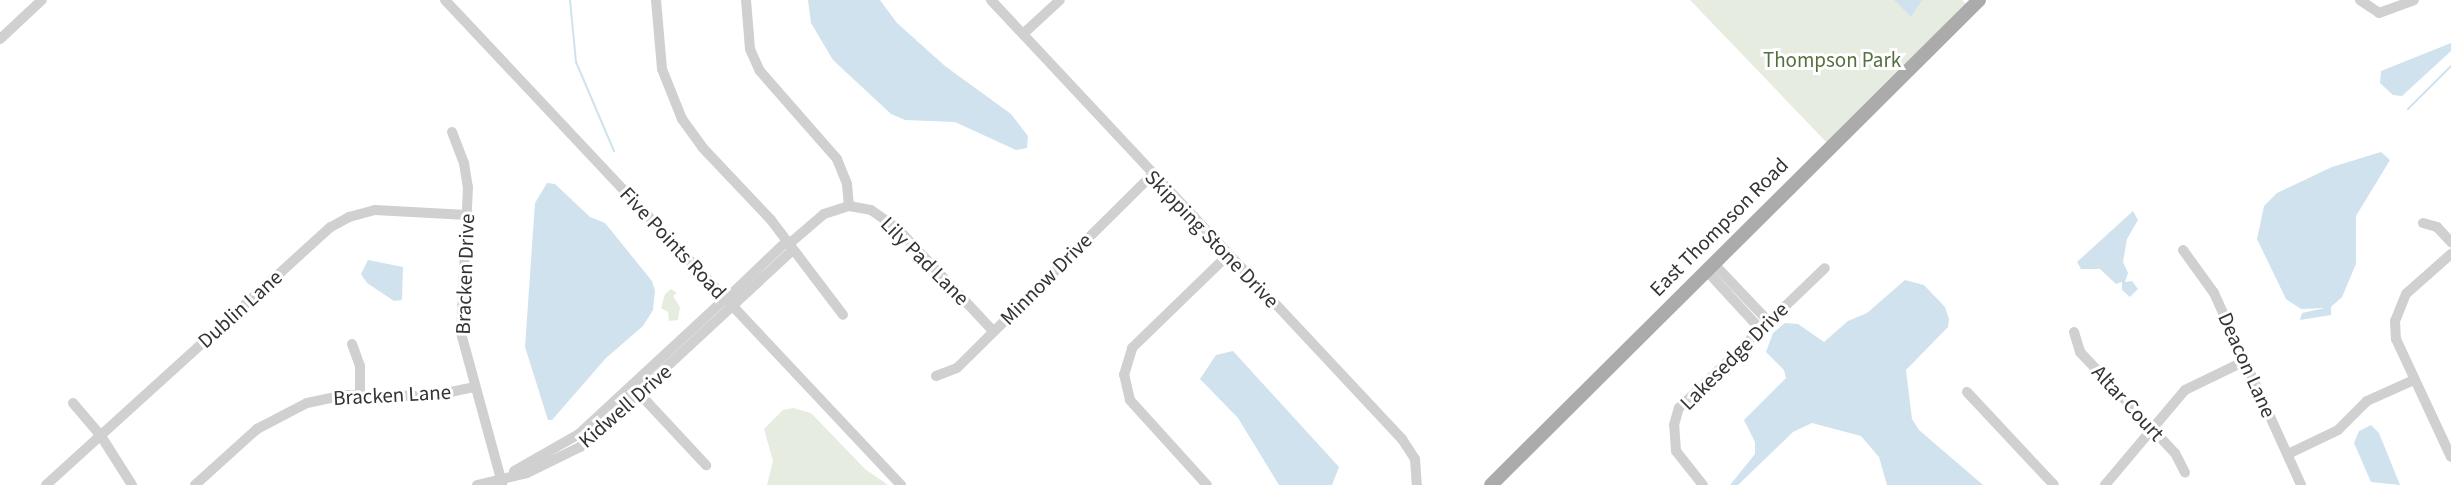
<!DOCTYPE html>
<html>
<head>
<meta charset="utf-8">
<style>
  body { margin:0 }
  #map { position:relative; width:2451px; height:485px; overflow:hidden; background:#fff; font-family:"Source Sans 3",sans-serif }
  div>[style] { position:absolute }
  .green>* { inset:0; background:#e6ecdf }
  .water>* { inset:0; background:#cfe2ee }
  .stream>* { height:2px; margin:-1px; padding:0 1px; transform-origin:1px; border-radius:1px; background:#cfe2ee }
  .minor>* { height:10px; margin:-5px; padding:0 5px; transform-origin:5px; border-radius:5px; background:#d0d0d0 }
  .major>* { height:14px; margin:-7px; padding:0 7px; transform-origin:7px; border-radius:7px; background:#ababab }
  span { translate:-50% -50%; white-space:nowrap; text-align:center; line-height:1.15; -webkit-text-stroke:6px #fff; paint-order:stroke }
  .park-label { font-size:21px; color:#56703f }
  .street-label { font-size:21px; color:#333 }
</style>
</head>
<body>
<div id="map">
  <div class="green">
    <i style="clip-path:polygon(1690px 0,1962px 0,1970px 8px,1830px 146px)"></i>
    <i style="clip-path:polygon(671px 289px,677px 293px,673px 296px,680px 307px,678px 320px,669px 321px,668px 312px,661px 308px,665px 294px)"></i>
    <i style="clip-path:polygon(793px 408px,811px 413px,865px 469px,888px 485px,767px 485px,773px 461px,764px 429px,783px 410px)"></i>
  </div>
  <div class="water">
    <i style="clip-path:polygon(808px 0,880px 0,897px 23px,945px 66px,1011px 114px,1028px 136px,1027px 148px,1016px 150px,955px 122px,905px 120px,891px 114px,833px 60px,811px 23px)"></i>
    <i style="clip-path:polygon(1894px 0,1922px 0,1911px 17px)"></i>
    <i style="clip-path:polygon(2451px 43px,2451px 51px,2402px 96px,2393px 95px,2380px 83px,2381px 71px)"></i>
    <i style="clip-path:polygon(2381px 152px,2390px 160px,2356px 216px,2356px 264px,2342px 297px,2331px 307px,2331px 315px,2300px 320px,2302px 313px,2325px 308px,2301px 309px,2286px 299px,2257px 239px,2264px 206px,2277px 193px,2332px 167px)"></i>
    <i style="clip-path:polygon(547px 183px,555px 184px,590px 217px,605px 223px,652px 281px,655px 291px,653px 310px,643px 326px,606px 358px,552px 420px,548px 420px,525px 347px,535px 203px)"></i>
    <i style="clip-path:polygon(2133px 211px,2138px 220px,2127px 239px,2123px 262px,2128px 273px,2125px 282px,2132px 281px,2138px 289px,2130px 297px,2122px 290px,2122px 282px,2116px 284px,2100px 269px,2081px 269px,2077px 262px)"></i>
    <i style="clip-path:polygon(368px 260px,403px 267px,402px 300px,394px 301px,367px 283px,361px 274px)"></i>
    <i style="clip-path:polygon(1905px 280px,1924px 285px,1945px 307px,1949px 319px,1948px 327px,1906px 370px,1912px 419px,1919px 430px,1983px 485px,1887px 485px,1879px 457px,1861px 436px,1812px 423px,1793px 432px,1738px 485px,1730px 485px,1755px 454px,1755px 442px,1744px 420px,1786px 378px,1784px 370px,1766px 352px,1773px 333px,1785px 323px,1798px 324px,1824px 342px,1848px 321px,1867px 313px)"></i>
    <i style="clip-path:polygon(1233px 351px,1339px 467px,1332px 485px,1279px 485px,1238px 418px,1200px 379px,1216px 355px)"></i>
    <i style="clip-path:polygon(2371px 425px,2379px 433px,2400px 485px,2371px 482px,2354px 443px,2359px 431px)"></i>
  </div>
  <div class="stream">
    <i style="left:570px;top:0;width:62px;rotate:84.5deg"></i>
    <i style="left:576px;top:62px;width:97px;rotate:66.9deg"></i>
    <i style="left:2408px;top:109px;width:61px;rotate:-45deg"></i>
  </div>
  <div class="minor">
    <i style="left:445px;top:0;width:666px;rotate:46.77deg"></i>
    <i style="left:656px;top:0;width:69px;rotate:85deg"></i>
    <i style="left:662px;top:69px;width:54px;rotate:68.2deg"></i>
    <i style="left:682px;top:119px;width:34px;rotate:54deg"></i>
    <i style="left:702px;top:147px;width:100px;rotate:46.6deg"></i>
    <i style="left:771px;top:220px;width:119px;rotate:52.8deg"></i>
    <i style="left:746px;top:0;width:49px;rotate:85.3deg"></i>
    <i style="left:750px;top:49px;width:24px;rotate:66deg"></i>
    <i style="left:760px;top:71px;width:117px;rotate:48.8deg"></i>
    <i style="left:837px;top:159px;width:27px;rotate:68deg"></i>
    <i style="left:847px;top:184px;width:22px;rotate:85deg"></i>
    <i style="left:991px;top:0;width:601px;rotate:46.89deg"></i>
    <i style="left:1402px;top:439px;width:24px;rotate:57deg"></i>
    <i style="left:1415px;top:459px;width:26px;rotate:86deg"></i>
    <i style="left:2360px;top:0;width:23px;rotate:34deg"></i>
    <i style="left:2379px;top:13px;width:37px;rotate:-20deg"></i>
    <i style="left:1023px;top:34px;width:50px;rotate:-42.6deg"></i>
    <i style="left:0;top:39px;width:57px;rotate:-42.9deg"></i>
    <i style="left:452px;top:132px;width:33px;rotate:69deg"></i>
    <i style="left:464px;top:163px;width:24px;rotate:81deg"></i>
    <i style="left:468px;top:187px;width:146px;rotate:92.7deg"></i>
    <i style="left:461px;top:333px;width:156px;rotate:74.7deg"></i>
    <i style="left:2423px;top:223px;width:15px;rotate:16deg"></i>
    <i style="left:2437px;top:227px;width:21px;rotate:47deg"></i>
    <i style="left:789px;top:244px;width:46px;rotate:-40.6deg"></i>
    <i style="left:824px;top:214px;width:26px;rotate:-18deg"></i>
    <i style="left:849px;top:206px;width:22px;rotate:10deg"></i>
    <i style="left:871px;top:210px;width:32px;rotate:35deg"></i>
    <i style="left:897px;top:228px;width:141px;rotate:47deg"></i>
    <i style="left:2183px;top:250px;width:53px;rotate:54.2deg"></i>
    <i style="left:2214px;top:293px;width:211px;rotate:65.6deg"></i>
    <i style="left:2451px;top:254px;width:60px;rotate:138.4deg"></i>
    <i style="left:2406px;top:294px;width:29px;rotate:112deg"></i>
    <i style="left:2395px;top:321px;width:18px;rotate:87deg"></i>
    <i style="left:2396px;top:339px;width:130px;rotate:65deg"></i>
    <i style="left:1713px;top:263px;width:80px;rotate:46.5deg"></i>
    <i style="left:1706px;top:270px;width:80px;rotate:47.5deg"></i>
    <i style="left:726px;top:299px;width:84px;rotate:-43.6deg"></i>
    <i style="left:2074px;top:332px;width:21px;rotate:73deg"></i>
    <i style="left:2080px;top:352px;width:139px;rotate:46.8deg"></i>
    <i style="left:2175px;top:453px;width:22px;rotate:63deg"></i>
    <i style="left:352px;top:344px;width:23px;rotate:70deg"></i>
    <i style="left:360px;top:366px;width:29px;rotate:90deg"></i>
    <i style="left:936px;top:376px;width:22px;rotate:-21deg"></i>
    <i style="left:957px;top:368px;width:274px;rotate:-44.7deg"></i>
    <i style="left:636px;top:390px;width:103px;rotate:47deg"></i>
    <i style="left:1967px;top:392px;width:127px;rotate:46.9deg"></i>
    <i style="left:73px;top:403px;width:43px;rotate:49.7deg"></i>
    <i style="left:101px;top:436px;width:58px;rotate:57.7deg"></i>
    <i style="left:2288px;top:454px;width:55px;rotate:-25.6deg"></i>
    <i style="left:2338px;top:430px;width:41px;rotate:-45deg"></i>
    <i style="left:2367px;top:401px;width:51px;rotate:-24.1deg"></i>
    <i style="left:514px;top:471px;width:75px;rotate:-29.6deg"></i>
    <i style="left:579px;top:434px;width:200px;rotate:-42.8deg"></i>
    <i style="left:46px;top:485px;width:384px;rotate:-42.2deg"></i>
    <i style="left:331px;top:227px;width:21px;rotate:-29deg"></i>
    <i style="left:349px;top:217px;width:27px;rotate:-15deg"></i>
    <i style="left:375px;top:210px;width:92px;rotate:3.1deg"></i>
    <i style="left:195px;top:485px;width:84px;rotate:-42.1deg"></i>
    <i style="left:257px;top:429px;width:56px;rotate:-27.5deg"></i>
    <i style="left:307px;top:403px;width:38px;rotate:-12deg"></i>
    <i style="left:344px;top:395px;width:87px;rotate:0.7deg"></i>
    <i style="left:431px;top:396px;width:45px;rotate:-11.6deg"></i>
    <i style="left:477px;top:485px;width:51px;rotate:-13.5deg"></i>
    <i style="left:527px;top:473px;width:59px;rotate:-26.1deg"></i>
    <i style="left:580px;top:447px;width:290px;rotate:-42.8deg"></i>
    <i style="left:1207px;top:485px;width:115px;rotate:-132.2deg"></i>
    <i style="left:1130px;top:400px;width:26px;rotate:-103deg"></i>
    <i style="left:1124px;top:375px;width:28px;rotate:-73deg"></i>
    <i style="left:1132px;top:348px;width:134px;rotate:-44.1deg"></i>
    <i style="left:1703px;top:485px;width:43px;rotate:-128.5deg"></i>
    <i style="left:1676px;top:451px;width:26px;rotate:-94deg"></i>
    <i style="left:1674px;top:425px;width:18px;rotate:-74deg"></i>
    <i style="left:1679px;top:408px;width:202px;rotate:-43.8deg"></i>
    <i style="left:2105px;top:485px;width:124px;rotate:-49.9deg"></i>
    <i style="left:2185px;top:390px;width:67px;rotate:-25.8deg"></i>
  </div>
  <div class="major">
    <i style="left:1491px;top:485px;width:688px;rotate:-44.82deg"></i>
  </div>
  <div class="park-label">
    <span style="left:1832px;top:60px">Thompson Park</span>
  </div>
  <div class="street-label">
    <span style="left:1719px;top:227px;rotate:-45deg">East Thompson Road</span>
    <span style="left:1212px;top:239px;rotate:46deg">Skipping Stone Drive</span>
    <span style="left:673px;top:243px;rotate:47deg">Five Points Road</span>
    <span style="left:925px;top:261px;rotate:45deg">Lily Pad Lane</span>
    <span style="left:465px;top:274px;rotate:-88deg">Bracken Drive</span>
    <span style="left:1046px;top:279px;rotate:-45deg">Minnow Drive</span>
    <span style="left:240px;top:309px;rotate:-42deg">Dublin Lane</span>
    <span style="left:1734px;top:356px;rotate:-45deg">Lakesedge Drive</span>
    <span style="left:2247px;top:365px;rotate:66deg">Deacon Lane</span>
    <span style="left:392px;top:395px;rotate:-3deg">Bracken Lane</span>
    <span style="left:2128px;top:403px;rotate:47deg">Altar Court</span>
    <span style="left:625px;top:406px;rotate:-41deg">Kidwell Drive</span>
  </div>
</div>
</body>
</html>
